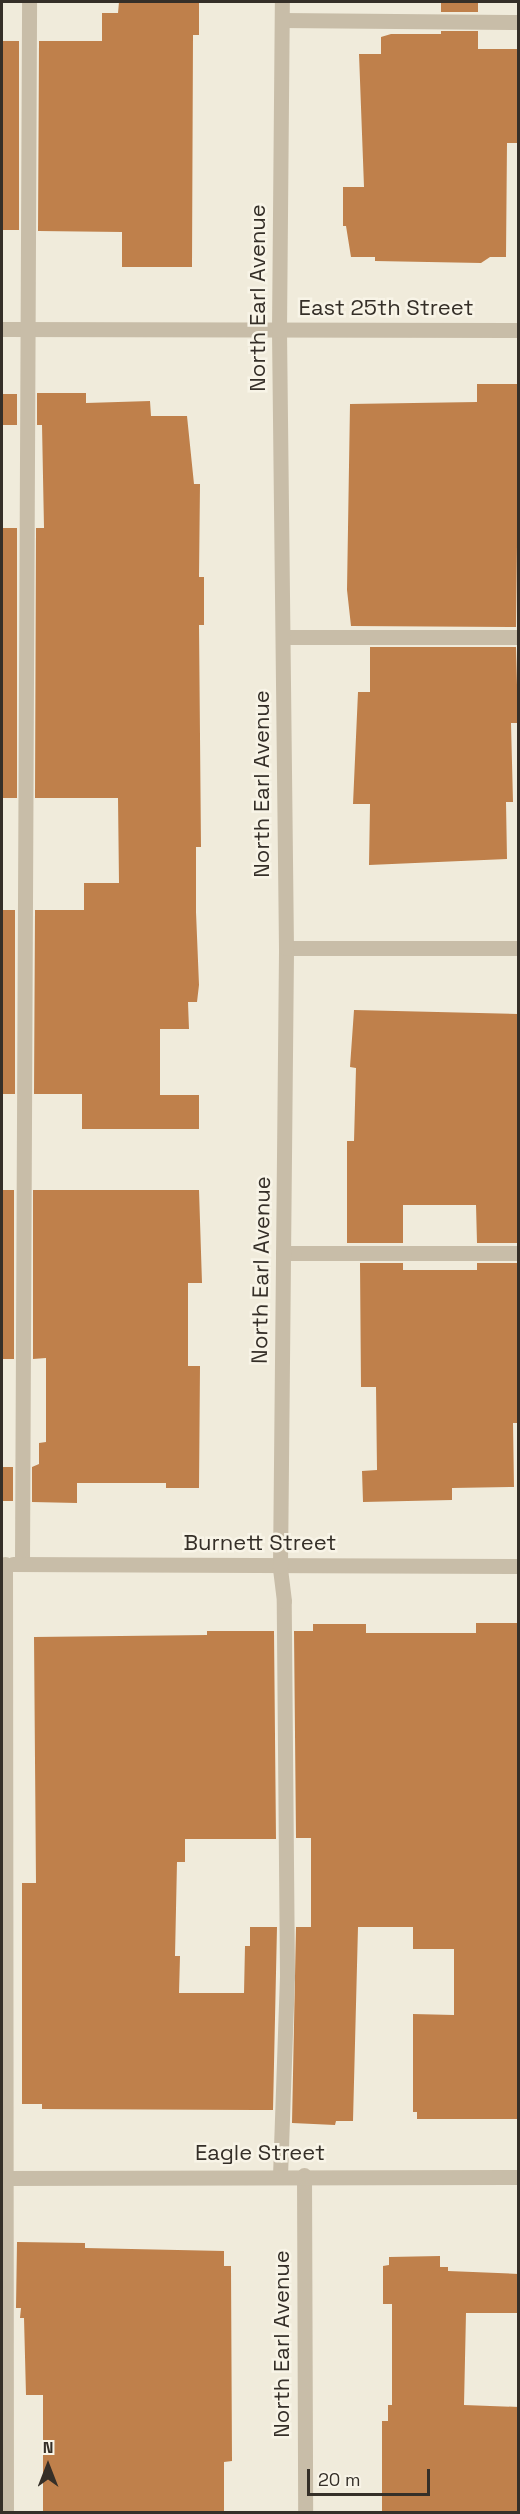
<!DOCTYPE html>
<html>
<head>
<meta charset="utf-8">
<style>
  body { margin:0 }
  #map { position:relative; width:520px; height:2514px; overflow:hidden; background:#f0ebdb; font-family:"Space Grotesk",sans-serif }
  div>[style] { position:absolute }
  .building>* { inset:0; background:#bf804b; transform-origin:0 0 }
  .minor>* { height:15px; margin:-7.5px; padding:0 7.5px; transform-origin:7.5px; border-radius:7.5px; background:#c8bda8 }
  span { translate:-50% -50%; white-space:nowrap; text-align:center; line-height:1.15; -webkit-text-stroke:5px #f8f4e7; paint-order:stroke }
  .street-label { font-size:22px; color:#352f28 }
  .frame { position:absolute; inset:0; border:3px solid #352f28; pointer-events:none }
  .north { position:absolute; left:18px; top:2436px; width:60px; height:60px; -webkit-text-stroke:4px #f8f4e7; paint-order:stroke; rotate:0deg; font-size:16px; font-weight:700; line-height:24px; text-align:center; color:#352f28 }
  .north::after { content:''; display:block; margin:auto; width:21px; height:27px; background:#352f28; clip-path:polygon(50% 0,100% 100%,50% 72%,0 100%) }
  .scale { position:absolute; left:307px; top:2469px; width:123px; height:27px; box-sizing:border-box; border:3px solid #352f28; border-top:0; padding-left:8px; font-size:18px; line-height:21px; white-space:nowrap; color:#352f28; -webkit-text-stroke:4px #f8f4e7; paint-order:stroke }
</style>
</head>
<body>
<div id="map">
  <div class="building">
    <i style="clip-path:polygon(119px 2px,199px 2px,199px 35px,193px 35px,192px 267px,122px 267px,122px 232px,38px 231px,39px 41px,102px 41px,102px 13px,118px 13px)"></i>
    <i style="left:441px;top:2px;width:37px;height:10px"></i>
    <i style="clip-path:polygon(441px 31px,478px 31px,478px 49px,519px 49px,519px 143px,507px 143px,506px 257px,490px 257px,481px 263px,375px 261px,375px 257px,351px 257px,346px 226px,343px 226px,343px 187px,364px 187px,359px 54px,381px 54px,381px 37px,391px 34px,441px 34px)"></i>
    <i style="left:2px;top:41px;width:17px;height:189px"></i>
    <i style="clip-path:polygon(477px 384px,519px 384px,516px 627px,351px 626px,347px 590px,350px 404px,477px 402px)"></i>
    <i style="clip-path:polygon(37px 393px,86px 393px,86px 403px,150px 401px,151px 416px,187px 416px,194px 484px,200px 484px,199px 577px,204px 577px,204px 625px,199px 625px,201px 847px,196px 847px,196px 912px,199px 985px,197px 1002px,188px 1002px,189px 1029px,160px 1029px,160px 1095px,199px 1095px,199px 1129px,82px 1129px,82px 1094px,34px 1094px,35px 910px,84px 910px,84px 883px,119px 883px,118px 798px,35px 798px,36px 528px,44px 528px,42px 425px,37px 425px)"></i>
    <i style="left:2px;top:394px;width:15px;height:31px"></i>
    <i style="left:2px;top:528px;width:15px;height:270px"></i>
    <i style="clip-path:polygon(370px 647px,516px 647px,518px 723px,511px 723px,513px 802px,506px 802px,507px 859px,369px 865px,370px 804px,353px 804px,358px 692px,370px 692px)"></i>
    <i style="left:2px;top:910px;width:13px;height:184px"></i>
    <i style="clip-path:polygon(354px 1010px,518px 1014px,518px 1243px,477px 1243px,476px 1205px,403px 1205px,403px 1243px,347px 1243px,347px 1141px,354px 1141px,356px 1068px,350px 1067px)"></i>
    <i style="left:2px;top:1190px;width:12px;height:169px"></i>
    <i style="clip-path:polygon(33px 1190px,199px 1190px,202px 1283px,188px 1283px,188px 1366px,200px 1366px,199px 1488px,166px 1488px,166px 1483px,77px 1483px,77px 1503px,32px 1502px,32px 1467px,39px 1464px,39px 1443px,46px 1442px,46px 1358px,33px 1359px)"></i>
    <i style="clip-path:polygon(360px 1263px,403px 1263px,403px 1270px,477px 1270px,477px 1263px,518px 1263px,519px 1423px,513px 1423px,514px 1487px,452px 1488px,452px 1500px,363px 1502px,362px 1471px,377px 1470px,376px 1387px,361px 1387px)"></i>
    <i style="left:2px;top:1467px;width:11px;height:34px"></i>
    <i style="clip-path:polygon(476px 1623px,519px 1623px,519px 2119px,417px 2119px,417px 2112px,413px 2112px,413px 2014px,454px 2015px,454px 1949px,413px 1949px,413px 1927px,358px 1927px,353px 2121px,336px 2121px,335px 2125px,292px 2123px,296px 1927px,311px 1927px,311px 1838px,296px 1838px,294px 1631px,313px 1631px,313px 1624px,366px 1624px,366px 1633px,476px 1633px)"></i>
    <i style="clip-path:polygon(207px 1631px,274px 1631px,276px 1839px,185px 1839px,185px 1862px,177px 1862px,175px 1956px,180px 1956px,179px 1993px,244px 1993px,245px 1946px,250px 1946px,250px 1927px,277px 1927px,273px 2110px,42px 2109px,42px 2104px,22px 2104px,22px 1883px,36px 1883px,34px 1637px,207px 1635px)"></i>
    <i style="clip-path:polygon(17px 2242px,85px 2243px,85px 2248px,224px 2251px,224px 2266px,231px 2266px,232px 2461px,224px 2462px,224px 2512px,43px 2512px,43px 2395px,26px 2395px,24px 2318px,20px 2318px,21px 2308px,16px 2308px)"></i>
    <i style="clip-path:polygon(440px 2256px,440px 2267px,448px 2267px,448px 2271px,519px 2274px,519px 2313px,466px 2313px,464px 2405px,519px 2407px,519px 2512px,382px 2512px,382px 2421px,388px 2421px,388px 2405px,392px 2405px,392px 2304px,383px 2304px,383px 2266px,389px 2265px,389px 2257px)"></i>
  </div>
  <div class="minor">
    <i style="left:282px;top:20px;width:236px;rotate:0.5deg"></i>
    <i style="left:2px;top:329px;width:516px;rotate:0.11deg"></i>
    <i style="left:284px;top:637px;width:234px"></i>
    <i style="left:286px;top:948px;width:232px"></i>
    <i style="left:283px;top:1253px;width:235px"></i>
    <i style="left:22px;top:1563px;width:1561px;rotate:-89.74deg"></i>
    <i style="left:5px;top:1564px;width:948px;rotate:89.94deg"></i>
    <i style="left:13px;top:1564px;width:505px;rotate:0.23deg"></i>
    <i style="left:304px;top:2175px;width:337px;rotate:89.8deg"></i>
    <i style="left:280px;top:2176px;width:199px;rotate:-88deg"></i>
    <i style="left:287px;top:1977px;width:376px;rotate:-90.5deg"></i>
    <i style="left:284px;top:1601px;width:35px;rotate:-97deg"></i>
    <i style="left:280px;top:1566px;width:618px;rotate:-89.44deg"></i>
    <i style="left:286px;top:948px;width:618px;rotate:-90.65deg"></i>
    <i style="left:279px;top:330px;width:328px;rotate:-89.5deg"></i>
    <i style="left:2px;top:2178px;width:516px;rotate:-0.11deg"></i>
  </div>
  <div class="street-label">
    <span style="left:258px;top:298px;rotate:-90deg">North Earl Avenue</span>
    <span style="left:386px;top:308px">East 25th Street</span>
    <span style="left:262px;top:784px;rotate:-90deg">North Earl Avenue</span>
    <span style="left:261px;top:1270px;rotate:-89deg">North Earl Avenue</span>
    <span style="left:260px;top:1543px">Burnett Street</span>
    <span style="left:260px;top:2153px">Eagle Street</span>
    <span style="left:282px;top:2344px;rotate:-90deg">North Earl Avenue</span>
  </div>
  <div class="frame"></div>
  <div class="north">N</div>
  <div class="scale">20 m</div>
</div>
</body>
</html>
